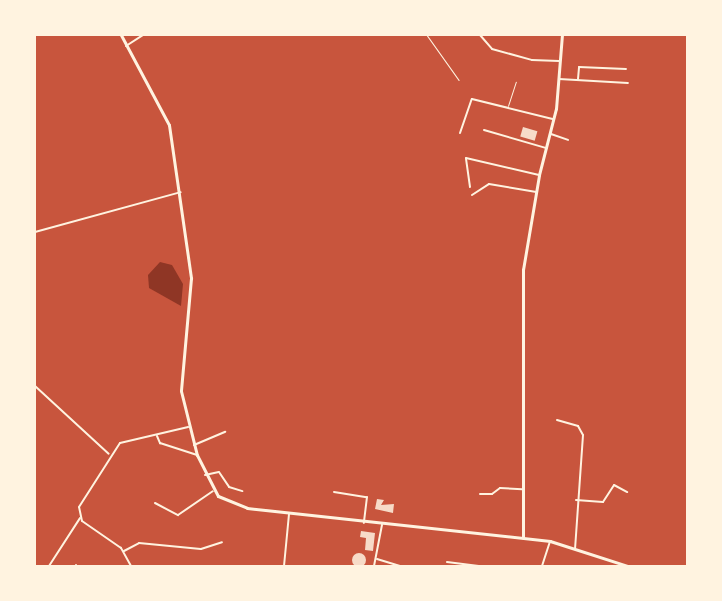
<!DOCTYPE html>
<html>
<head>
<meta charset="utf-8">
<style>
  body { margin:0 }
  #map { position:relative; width:722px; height:601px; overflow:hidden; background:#c8553d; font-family:"DejaVu Sans",sans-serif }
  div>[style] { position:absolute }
  .water>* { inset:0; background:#8f3625 }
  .building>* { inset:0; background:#f7dbc8; transform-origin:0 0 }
  .round { border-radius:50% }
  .path>* { height:0.5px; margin:-0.25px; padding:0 0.25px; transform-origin:0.25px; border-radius:0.25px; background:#fff3e0 }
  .service>* { height:0.5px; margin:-0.25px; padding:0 0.25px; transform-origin:0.25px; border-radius:0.25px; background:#fff3e0 }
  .minor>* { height:2px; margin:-1px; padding:0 1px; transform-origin:1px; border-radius:1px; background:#fff3e0 }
  .tertiary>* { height:2.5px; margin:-1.25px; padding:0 1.25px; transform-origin:1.25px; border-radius:1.25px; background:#fff3e0 }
  .primary>* { height:3px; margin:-1.5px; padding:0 1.5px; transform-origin:1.5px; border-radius:1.5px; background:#fff3e0 }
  span { translate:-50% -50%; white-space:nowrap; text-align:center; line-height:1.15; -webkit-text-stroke:4.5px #fff3e0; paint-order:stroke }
  .frame { position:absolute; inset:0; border:36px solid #fff3e0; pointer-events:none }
</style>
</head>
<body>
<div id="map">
  <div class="water">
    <i style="clip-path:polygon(160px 262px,172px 265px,183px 284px,181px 306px,149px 288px,148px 275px)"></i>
  </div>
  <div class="building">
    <i style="left:523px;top:127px;width:15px;height:10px;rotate:16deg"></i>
    <i style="clip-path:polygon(377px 499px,384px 500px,381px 505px,394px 504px,393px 513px,375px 509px)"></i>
    <i style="clip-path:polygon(361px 531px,375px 533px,373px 551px,365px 550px,366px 538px,360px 537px)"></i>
    <i class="round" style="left:352px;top:553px;width:14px;height:14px"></i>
  </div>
  <div class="path">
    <i style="left:427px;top:35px;width:55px;rotate:54.6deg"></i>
  </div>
  <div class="service">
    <i style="left:508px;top:106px;width:25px;rotate:-72deg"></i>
  </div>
  <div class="minor">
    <i style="left:480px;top:35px;width:18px;rotate:49deg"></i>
    <i style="left:492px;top:49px;width:41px;rotate:15.4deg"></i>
    <i style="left:532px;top:60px;width:27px;rotate:2deg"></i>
    <i style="left:126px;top:46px;width:20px;rotate:-33deg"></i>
    <i style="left:559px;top:79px;width:69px;rotate:3.3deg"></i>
    <i style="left:578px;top:79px;width:12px;rotate:-85deg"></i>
    <i style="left:579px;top:67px;width:47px;rotate:2.4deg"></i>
    <i style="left:484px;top:130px;width:65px;rotate:16.2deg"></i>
    <i style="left:460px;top:133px;width:36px;rotate:-71deg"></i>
    <i style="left:472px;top:99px;width:83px;rotate:13.9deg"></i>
    <i style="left:551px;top:134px;width:18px;rotate:19deg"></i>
    <i style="left:470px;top:187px;width:29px;rotate:-98deg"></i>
    <i style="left:466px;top:158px;width:75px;rotate:13.1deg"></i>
    <i style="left:472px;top:195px;width:20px;rotate:-33deg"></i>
    <i style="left:489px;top:184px;width:48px;rotate:9.7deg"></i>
    <i style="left:35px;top:232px;width:151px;rotate:-15.3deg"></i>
    <i style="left:35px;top:386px;width:100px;rotate:42.6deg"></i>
    <i style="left:557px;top:420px;width:22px;rotate:16deg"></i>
    <i style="left:578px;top:426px;width:10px;rotate:61deg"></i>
    <i style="left:583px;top:435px;width:114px;rotate:94deg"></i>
    <i style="left:157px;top:436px;width:8px;rotate:67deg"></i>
    <i style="left:160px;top:443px;width:39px;rotate:18deg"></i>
    <i style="left:194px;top:445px;width:34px;rotate:-23deg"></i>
    <i style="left:205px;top:475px;width:14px;rotate:-12deg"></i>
    <i style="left:219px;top:472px;width:18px;rotate:56deg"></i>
    <i style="left:229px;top:487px;width:14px;rotate:17deg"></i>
    <i style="left:334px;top:492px;width:33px;rotate:9deg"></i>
    <i style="left:367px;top:497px;width:26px;rotate:97deg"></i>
    <i style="left:480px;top:494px;width:12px"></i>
    <i style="left:492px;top:494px;width:10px;rotate:-37deg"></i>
    <i style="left:500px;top:488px;width:22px;rotate:3deg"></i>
    <i style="left:576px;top:500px;width:27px;rotate:4deg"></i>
    <i style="left:603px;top:502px;width:20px;rotate:-57deg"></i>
    <i style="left:614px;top:485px;width:15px;rotate:28deg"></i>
    <i style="left:155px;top:503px;width:26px;rotate:28deg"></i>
    <i style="left:178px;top:515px;width:42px;rotate:-34.4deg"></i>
    <i style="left:124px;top:551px;width:17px;rotate:-28deg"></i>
    <i style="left:139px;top:543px;width:62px;rotate:5.5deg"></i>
    <i style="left:201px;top:549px;width:22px;rotate:-18deg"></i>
    <i style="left:377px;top:559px;width:24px;rotate:17deg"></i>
    <i style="left:447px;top:562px;width:34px;rotate:7deg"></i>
    <i style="left:49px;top:566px;width:57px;rotate:-57.1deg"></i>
    <i style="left:76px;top:566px;width:1px;rotate:-90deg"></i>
    <i style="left:131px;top:566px;width:21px;rotate:-119deg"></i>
    <i style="left:121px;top:548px;width:47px;rotate:-145.3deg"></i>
    <i style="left:82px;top:521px;width:14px;rotate:-102deg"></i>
    <i style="left:79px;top:507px;width:76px;rotate:-57.4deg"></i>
    <i style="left:120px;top:443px;width:70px;rotate:-13.2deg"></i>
    <i style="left:284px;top:566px;width:52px;rotate:-84.5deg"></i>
    <i style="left:374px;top:566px;width:42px;rotate:-79deg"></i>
    <i style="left:542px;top:566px;width:25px;rotate:-72deg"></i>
  </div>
  <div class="tertiary">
    <i style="left:523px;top:538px;width:268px;rotate:-90deg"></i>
    <i style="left:523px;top:270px;width:96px;rotate:-80.4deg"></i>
    <i style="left:539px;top:175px;width:68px;rotate:-75.6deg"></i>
    <i style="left:556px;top:109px;width:74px;rotate:-85.4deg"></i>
  </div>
  <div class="primary">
    <i style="left:121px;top:35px;width:102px;rotate:61.9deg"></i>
    <i style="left:169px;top:125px;width:155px;rotate:81.8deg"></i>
    <i style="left:191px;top:278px;width:113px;rotate:95.1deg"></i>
    <i style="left:181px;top:391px;width:66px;rotate:76deg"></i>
    <i style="left:197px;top:455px;width:46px;rotate:62.9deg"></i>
    <i style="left:218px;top:496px;width:31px;rotate:22deg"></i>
    <i style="left:247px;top:508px;width:305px;rotate:6.2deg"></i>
    <i style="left:550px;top:541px;width:82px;rotate:17.8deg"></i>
  </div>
  <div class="frame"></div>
</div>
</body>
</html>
